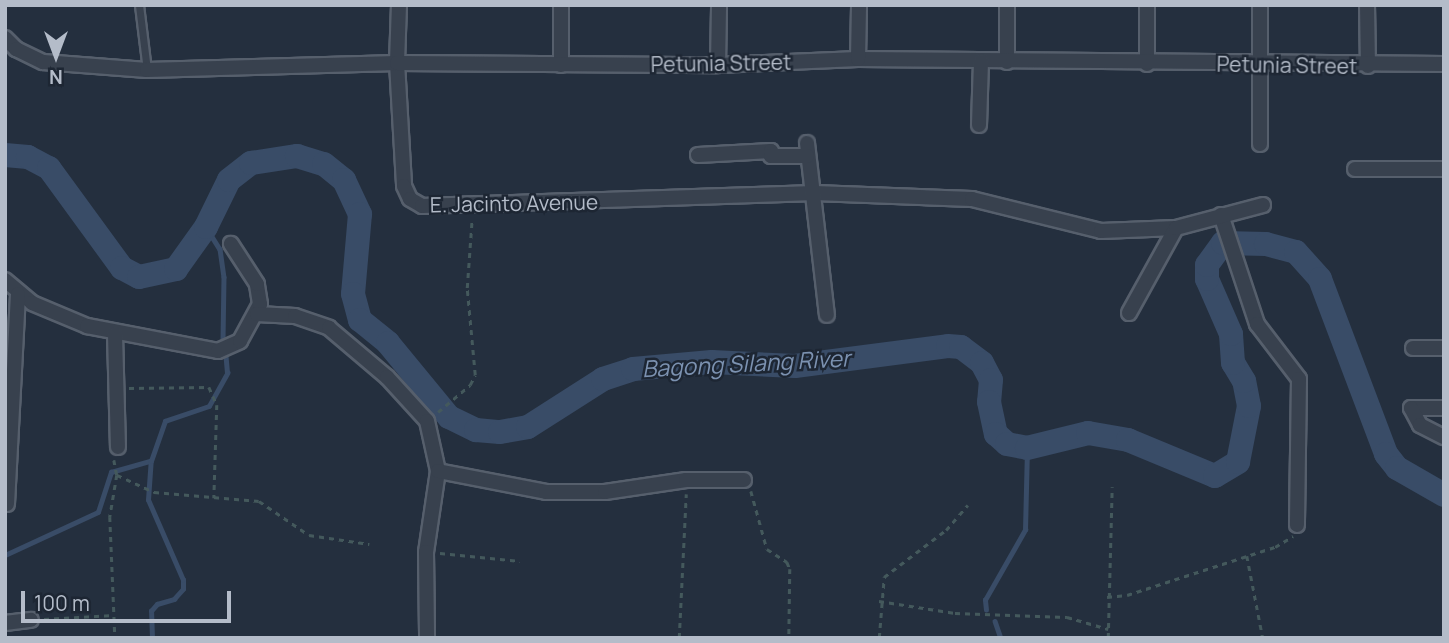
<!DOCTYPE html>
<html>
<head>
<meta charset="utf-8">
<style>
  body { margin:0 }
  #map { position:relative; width:1449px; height:643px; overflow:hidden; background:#242f3e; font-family:Manrope,sans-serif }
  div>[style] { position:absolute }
  .stream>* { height:4.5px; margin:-2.25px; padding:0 2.25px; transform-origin:2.25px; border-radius:2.25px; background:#394c67 }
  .river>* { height:24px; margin:-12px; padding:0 12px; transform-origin:12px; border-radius:12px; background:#394c67 }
  .path>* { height:2.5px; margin-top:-1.25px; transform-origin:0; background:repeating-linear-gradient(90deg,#44595c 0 5px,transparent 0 10px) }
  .roads { filter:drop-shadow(2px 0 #565f6c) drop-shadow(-2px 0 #565f6c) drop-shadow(0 2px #565f6c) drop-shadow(0 -2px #565f6c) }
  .service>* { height:7px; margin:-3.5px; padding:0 3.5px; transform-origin:3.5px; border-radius:3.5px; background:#38414e }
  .minor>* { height:14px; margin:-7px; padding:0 7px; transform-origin:7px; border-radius:7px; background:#38414e }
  span { translate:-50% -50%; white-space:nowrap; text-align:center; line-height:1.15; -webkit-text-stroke:5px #1d2633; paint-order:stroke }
  .street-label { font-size:21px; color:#b4bcc9 }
  .water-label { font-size:23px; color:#7c92b1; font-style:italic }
  .frame { position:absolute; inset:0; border:7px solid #b4bcc9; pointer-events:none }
  .north { position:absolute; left:21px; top:21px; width:70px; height:70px; -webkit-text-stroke:5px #1d2633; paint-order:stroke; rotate:180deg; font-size:19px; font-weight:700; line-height:28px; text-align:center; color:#b4bcc9 }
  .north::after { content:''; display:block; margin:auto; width:24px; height:32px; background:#b4bcc9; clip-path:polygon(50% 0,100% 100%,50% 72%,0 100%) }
  .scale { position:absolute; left:21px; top:591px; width:210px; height:32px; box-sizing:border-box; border:4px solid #b4bcc9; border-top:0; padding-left:9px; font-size:21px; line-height:24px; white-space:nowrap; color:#b4bcc9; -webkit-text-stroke:5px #1d2633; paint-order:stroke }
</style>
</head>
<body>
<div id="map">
  <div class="stream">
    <i style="left:206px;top:227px;width:26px;rotate:58deg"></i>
    <i style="left:220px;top:249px;width:28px;rotate:82deg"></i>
    <i style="left:224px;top:277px;width:67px;rotate:90.9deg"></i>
    <i style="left:5px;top:555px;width:102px;rotate:-24.8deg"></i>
    <i style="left:98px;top:512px;width:42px;rotate:-72deg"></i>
    <i style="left:111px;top:472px;width:41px;rotate:-15.8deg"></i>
    <i style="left:986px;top:610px;width:10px;rotate:-96deg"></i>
    <i style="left:985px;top:600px;width:81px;rotate:-60.3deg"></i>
    <i style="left:1025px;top:530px;width:82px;rotate:-88.6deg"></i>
    <i style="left:995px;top:621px;width:18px;rotate:71deg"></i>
    <i style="left:152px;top:638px;width:27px;rotate:-92deg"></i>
    <i style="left:151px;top:611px;width:9px;rotate:-49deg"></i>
    <i style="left:157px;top:604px;width:18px;rotate:-16deg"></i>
    <i style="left:174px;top:599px;width:13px;rotate:-48deg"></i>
    <i style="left:183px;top:589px;width:9px;rotate:-90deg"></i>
    <i style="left:183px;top:580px;width:87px;rotate:-113.6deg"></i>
    <i style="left:148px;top:500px;width:39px;rotate:-86deg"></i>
    <i style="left:151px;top:461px;width:42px;rotate:-70.7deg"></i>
    <i style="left:165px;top:421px;width:46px;rotate:-18.8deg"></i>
    <i style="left:209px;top:406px;width:38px;rotate:-61deg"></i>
    <i style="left:227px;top:373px;width:21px;rotate:-95deg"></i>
  </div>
  <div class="river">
    <i style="left:5px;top:155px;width:23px;rotate:5deg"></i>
    <i style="left:28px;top:157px;width:24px;rotate:28deg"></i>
    <i style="left:49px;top:168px;width:124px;rotate:53.9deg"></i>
    <i style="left:122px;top:268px;width:19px;rotate:28deg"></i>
    <i style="left:139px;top:277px;width:38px;rotate:-12deg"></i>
    <i style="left:176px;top:269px;width:52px;rotate:-54.5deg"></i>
    <i style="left:206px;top:227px;width:52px;rotate:-63.9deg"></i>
    <i style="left:229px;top:180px;width:28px;rotate:-38deg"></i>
    <i style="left:251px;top:163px;width:47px;rotate:-8.7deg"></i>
    <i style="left:297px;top:156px;width:28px;rotate:17deg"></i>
    <i style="left:324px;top:164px;width:26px;rotate:39deg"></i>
    <i style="left:344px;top:180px;width:38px;rotate:65deg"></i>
    <i style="left:360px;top:214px;width:80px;rotate:95deg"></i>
    <i style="left:353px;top:294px;width:27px;rotate:75deg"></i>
    <i style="left:360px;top:320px;width:36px;rotate:39deg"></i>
    <i style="left:388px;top:343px;width:96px;rotate:50.5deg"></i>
    <i style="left:449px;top:417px;width:30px;rotate:26deg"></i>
    <i style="left:476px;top:430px;width:24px;rotate:5deg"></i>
    <i style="left:500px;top:432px;width:28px;rotate:-10deg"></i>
    <i style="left:528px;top:427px;width:89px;rotate:-32.6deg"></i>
    <i style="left:603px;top:379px;width:32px;rotate:-18deg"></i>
    <i style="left:633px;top:369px;width:79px;rotate:-5.1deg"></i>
    <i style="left:712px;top:362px;width:83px;rotate:2.8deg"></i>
    <i style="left:795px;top:366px;width:154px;rotate:-7.4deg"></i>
    <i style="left:948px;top:346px;width:13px;rotate:4deg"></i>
    <i style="left:961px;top:347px;width:26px;rotate:37deg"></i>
    <i style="left:982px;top:363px;width:19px;rotate:62deg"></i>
    <i style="left:991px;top:380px;width:22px;rotate:95deg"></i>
    <i style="left:989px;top:402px;width:33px;rotate:78deg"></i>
    <i style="left:996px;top:434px;width:15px;rotate:42deg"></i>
    <i style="left:1007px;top:444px;width:20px;rotate:11deg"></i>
    <i style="left:1027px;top:448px;width:63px;rotate:-13.8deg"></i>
    <i style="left:1088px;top:433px;width:41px;rotate:9.9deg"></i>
    <i style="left:1128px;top:440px;width:94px;rotate:22.5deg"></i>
    <i style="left:1215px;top:476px;width:27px;rotate:-31deg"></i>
    <i style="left:1238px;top:462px;width:57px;rotate:-78.9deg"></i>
    <i style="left:1249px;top:406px;width:25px;rotate:-101deg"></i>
    <i style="left:1244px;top:381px;width:21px;rotate:-121deg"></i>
    <i style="left:1233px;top:363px;width:29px;rotate:-94deg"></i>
    <i style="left:1231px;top:334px;width:60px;rotate:-113.6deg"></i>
    <i style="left:1207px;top:279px;width:14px;rotate:-90deg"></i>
    <i style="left:1207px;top:265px;width:27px;rotate:-54deg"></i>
    <i style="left:1223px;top:243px;width:43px;rotate:1.3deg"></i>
    <i style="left:1266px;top:244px;width:31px;rotate:15deg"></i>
    <i style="left:1296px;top:252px;width:36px;rotate:48deg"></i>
    <i style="left:1320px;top:279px;width:187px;rotate:69.3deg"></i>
    <i style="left:1386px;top:454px;width:18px;rotate:52deg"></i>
    <i style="left:1397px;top:468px;width:54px;rotate:29.9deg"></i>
  </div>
  <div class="path">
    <i style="left:129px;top:388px;width:80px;rotate:-0.7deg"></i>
    <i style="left:209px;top:387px;width:20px;rotate:66deg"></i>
    <i style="left:217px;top:405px;width:93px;rotate:91.8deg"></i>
    <i style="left:438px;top:412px;width:42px;rotate:-40.2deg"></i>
    <i style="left:470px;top:385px;width:11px;rotate:-63deg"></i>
    <i style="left:475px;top:375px;width:87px;rotate:-95.3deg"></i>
    <i style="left:467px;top:288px;width:69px;rotate:-85.9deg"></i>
    <i style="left:114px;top:460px;width:15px;rotate:79deg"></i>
    <i style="left:117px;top:475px;width:43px;rotate:99.5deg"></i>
    <i style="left:110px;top:517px;width:121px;rotate:87.6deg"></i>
    <i style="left:117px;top:475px;width:41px;rotate:24.7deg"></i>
    <i style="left:154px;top:492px;width:105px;rotate:4.9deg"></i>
    <i style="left:259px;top:501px;width:60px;rotate:34.2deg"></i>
    <i style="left:309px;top:535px;width:61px;rotate:8.5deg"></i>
    <i style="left:751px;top:491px;width:60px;rotate:74.6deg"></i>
    <i style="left:767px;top:549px;width:24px;rotate:33deg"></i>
    <i style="left:787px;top:562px;width:8px;rotate:67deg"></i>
    <i style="left:790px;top:569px;width:69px;rotate:90.8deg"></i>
    <i style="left:440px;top:553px;width:80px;rotate:5.7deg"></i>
    <i style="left:1247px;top:556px;width:84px;rotate:79deg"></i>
    <i style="left:1107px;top:597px;width:20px;rotate:-6deg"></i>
    <i style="left:1127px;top:595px;width:156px;rotate:-18deg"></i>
    <i style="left:1275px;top:547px;width:21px;rotate:-31deg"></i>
    <i style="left:879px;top:601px;width:77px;rotate:9deg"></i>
    <i style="left:955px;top:613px;width:112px;rotate:2deg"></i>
    <i style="left:1067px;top:617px;width:43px;rotate:16.3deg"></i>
    <i style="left:44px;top:619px;width:70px;rotate:-3.3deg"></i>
    <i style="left:679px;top:638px;width:144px;rotate:-87.2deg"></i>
    <i style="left:879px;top:638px;width:61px;rotate:-85.3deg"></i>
    <i style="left:884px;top:577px;width:78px;rotate:-37.2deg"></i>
    <i style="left:946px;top:530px;width:33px;rotate:-49deg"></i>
    <i style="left:1108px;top:638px;width:151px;rotate:-88.5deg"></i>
  </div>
  <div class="roads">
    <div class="service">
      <i style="left:139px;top:5px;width:65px;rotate:83deg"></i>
    </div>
    <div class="minor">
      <i style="left:399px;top:5px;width:58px;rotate:92deg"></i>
      <i style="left:397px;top:63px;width:123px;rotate:86.7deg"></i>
      <i style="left:404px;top:186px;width:14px;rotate:65deg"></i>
      <i style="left:410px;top:199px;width:14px;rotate:30deg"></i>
      <i style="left:422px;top:206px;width:393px;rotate:-1.9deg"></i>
      <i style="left:815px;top:193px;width:157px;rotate:2.2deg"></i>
      <i style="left:972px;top:199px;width:133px;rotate:13.9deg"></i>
      <i style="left:1101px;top:231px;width:75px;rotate:-2.3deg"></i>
      <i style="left:561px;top:5px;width:60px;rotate:90deg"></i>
      <i style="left:1007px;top:5px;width:57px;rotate:90deg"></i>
      <i style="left:1147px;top:5px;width:59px;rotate:90deg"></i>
      <i style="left:1367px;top:5px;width:61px;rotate:89.1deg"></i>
      <i style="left:5px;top:38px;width:16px;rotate:45deg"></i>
      <i style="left:16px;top:49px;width:30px;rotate:26deg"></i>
      <i style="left:43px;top:62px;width:104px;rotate:4.4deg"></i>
      <i style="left:147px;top:70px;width:250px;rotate:-1.6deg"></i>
      <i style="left:397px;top:63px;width:321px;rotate:0.4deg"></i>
      <i style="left:718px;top:65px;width:140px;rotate:-2.5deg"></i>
      <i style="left:858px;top:59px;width:586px;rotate:0.49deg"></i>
      <i style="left:858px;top:59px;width:54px;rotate:-88.9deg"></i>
      <i style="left:718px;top:65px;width:60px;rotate:-89deg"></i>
      <i style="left:979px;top:125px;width:64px;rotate:-88.2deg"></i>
      <i style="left:807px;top:143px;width:173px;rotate:83.4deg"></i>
      <i style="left:1260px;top:144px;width:139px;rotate:-90deg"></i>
      <i style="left:698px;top:155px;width:73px;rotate:-3.1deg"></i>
      <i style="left:771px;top:151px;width:5px;rotate:90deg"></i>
      <i style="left:771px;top:156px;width:36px"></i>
      <i style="left:1355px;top:169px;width:89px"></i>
      <i style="left:1221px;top:215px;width:115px;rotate:71.7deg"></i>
      <i style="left:1257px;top:324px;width:69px;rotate:52.6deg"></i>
      <i style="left:1299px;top:379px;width:146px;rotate:90.8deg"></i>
      <i style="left:5px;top:280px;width:35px;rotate:40deg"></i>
      <i style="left:32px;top:303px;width:60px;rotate:22.7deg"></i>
      <i style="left:87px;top:326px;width:133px;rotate:10.8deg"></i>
      <i style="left:218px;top:351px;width:24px;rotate:-24deg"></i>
      <i style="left:240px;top:341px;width:42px;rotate:-61.6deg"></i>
      <i style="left:260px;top:304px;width:20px;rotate:-99deg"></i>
      <i style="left:257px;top:284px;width:48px;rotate:-123deg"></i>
      <i style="left:1129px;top:313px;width:97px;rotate:-61.1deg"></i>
      <i style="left:1176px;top:228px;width:90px;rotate:-14.8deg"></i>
      <i style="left:257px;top:314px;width:38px;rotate:3deg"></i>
      <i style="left:295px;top:316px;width:36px;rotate:19deg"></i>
      <i style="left:329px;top:328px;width:76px;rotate:40.2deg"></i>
      <i style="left:387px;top:377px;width:59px;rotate:47.7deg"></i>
      <i style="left:427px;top:421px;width:51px;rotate:77.6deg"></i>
      <i style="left:438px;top:471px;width:82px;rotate:98.4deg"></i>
      <i style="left:426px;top:552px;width:86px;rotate:89.3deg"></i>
      <i style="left:115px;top:334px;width:113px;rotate:88.5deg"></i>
      <i style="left:1413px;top:348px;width:31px"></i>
      <i style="left:1444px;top:408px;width:33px;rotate:180deg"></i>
      <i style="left:1411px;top:408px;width:19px;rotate:62deg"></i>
      <i style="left:1420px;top:425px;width:27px;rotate:27deg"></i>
      <i style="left:438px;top:471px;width:110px;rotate:11deg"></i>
      <i style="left:546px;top:492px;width:59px"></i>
      <i style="left:605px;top:492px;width:82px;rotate:-8.4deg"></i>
      <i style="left:686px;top:480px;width:58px"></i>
      <i style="left:7px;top:504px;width:210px;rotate:-87deg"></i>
      <i style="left:5px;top:623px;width:26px;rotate:-7deg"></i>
    </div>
  </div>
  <div class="street-label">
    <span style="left:721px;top:63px;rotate:-1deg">Petunia Street</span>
    <span style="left:1287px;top:65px;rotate:1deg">Petunia Street</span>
    <span style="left:514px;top:203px;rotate:-1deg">E. Jacinto Avenue</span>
  </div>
  <div class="water-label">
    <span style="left:746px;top:363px;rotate:-3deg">Bagong Silang River</span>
  </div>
  <div class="frame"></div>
  <div class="north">N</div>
  <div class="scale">100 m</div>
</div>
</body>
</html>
